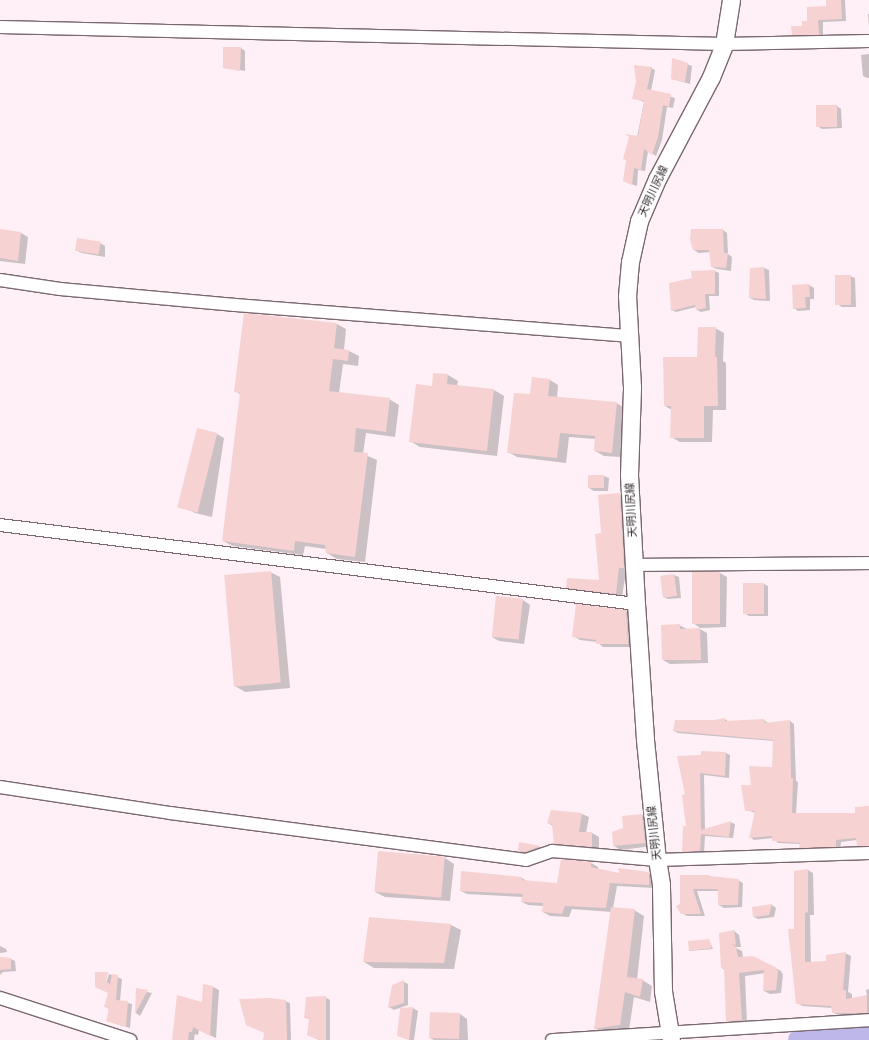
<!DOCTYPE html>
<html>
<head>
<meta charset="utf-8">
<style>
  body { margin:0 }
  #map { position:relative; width:869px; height:1040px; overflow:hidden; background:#fef0f6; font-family:"Space Grotesk","Noto Sans JP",sans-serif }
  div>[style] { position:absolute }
  .shadow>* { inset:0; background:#0003 }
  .river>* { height:22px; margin:-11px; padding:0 11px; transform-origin:11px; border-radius:11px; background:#beb7e9 }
  .building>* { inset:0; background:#f7d2d2; transform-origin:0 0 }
  .roads { filter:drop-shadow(1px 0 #7c6770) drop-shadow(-1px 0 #7c6770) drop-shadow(0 1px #7c6770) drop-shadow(0 -1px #7c6770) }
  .minor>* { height:12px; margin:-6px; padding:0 6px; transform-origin:6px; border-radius:6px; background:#fff }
  .secondary>* { height:17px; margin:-8.5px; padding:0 8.5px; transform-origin:8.5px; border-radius:8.5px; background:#fff }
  span { translate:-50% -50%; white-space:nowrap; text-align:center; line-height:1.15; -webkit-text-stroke:4px #fff; paint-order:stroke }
  .street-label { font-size:11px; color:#3c3337 }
</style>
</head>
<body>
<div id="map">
  <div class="shadow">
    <i style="clip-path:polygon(827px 0,845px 0,846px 21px,823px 22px,823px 37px,797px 37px,793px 35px,827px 7px)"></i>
    <i style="clip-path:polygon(868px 14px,869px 14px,869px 26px)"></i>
    <i style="clip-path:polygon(241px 48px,245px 51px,245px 71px,224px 67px)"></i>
    <i style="clip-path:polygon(869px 54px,869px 78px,867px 78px,863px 76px,861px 55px)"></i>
    <i style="clip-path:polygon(687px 64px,692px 66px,690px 84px,672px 79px)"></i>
    <i style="clip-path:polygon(651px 68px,655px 70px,651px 91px,675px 98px,673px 108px,667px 107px,662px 140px,656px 156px,648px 151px,645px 171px,638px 170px,637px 186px,628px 183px,644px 102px,633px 98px)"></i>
    <i style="clip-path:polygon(837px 106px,841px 109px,842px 128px,822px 129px,817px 126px)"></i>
    <i style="clip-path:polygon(0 230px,21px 233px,28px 237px,25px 264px,0 261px)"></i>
    <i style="clip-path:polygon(723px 230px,727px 233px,728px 254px,732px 257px,731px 271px,717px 269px,712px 267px,711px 252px,699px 253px,694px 250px)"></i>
    <i style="clip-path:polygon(100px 243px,105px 246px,105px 257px,82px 253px,77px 251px)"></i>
    <i style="clip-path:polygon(764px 268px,769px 270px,770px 301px,754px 300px,750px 298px)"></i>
    <i style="clip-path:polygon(715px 271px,719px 273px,719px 296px,709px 296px,710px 310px,701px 312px,697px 310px,696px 307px,676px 312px,672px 310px)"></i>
    <i style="clip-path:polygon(850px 276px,855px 278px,856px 307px,842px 307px,837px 304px)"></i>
    <i style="clip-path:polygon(809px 285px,814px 288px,814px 299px,810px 299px,810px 310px,798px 311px,794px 308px)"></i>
    <i style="clip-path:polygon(337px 324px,346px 329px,344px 350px,349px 351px,359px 356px,358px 366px,343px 364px,339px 393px,389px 399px,399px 405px,395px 437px,366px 433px,363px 454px,377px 460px,365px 562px,337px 559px,327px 553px,326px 549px,305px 546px,303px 555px,233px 546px,223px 541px,241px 395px,235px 391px)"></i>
    <i style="clip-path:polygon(715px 328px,724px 333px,723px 361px,726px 363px,726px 410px,713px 410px,712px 442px,680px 442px,671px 437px,672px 410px,665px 406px,698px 358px)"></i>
    <i style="clip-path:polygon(434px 374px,448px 375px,458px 381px,457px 386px,494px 390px,504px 396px,497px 456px,420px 447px,410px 441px,433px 387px)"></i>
    <i style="clip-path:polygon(550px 380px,558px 385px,557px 398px,616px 403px,625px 408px,621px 457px,604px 456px,595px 451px,596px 439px,569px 437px,566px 463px,517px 457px,508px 452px,531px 396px)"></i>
    <i style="clip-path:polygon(198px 429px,217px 434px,224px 438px,212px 517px,195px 513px,187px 509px)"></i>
    <i style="clip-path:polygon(589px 476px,604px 476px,609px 478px,608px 491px,594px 491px,589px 488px)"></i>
    <i style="clip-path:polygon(619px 494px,626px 498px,626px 571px,622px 597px,574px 591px,567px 587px,600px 581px,602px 534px)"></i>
    <i style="clip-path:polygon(270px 572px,280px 577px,290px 688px,245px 692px,235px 686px)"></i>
    <i style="clip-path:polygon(720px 573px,727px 577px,726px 627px,700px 628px,693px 623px)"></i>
    <i style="clip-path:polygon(674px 575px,679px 577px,681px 598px,668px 599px,663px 597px,661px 576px)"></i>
    <i style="clip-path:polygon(764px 584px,768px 586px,768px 616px,749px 616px,744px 613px)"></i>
    <i style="clip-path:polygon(523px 600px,530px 605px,524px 644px,499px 641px,492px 637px)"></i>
    <i style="clip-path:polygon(616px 611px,626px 611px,633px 615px,634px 647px,603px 647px,597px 642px,580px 640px,573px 636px)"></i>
    <i style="clip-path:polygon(679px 625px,687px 629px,700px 629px,707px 633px,708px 663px,670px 664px,663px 660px)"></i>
    <i style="clip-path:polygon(725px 719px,729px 722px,764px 720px,769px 724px,790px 721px,794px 724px,796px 781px,798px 782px,796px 814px,856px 814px,869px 808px,869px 848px,862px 848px,858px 845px,857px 840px,841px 842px,840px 849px,805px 850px,800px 847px,800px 844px,778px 843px,773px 838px,754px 840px,750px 837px,756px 813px,746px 810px,752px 786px,773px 768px,774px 741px,678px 733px,674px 731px)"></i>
    <i style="clip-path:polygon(702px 752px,726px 753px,730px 755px,729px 778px,704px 775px,705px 830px,730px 822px,735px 824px,733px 838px,705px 836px,704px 853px,687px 854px,683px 851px,687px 827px,686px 795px)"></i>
    <i style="clip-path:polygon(582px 814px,589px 817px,586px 833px,592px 833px,599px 837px,599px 850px,562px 847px,555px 843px,553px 826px,548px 823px)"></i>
    <i style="clip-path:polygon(642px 815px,649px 819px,652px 846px,621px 850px,614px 846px,624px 829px,623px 817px)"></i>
    <i style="clip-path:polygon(520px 844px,541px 847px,545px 849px,530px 854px,524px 854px,519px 851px)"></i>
    <i style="clip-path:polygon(445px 858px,454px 864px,450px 901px,385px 897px,375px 892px)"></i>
    <i style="clip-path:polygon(562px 860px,591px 863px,598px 867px,598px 870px,620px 875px,648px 873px,655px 876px,655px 888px,617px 886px,613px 908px,634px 910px,644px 916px,637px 980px,642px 980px,652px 986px,650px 1002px,634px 997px,629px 1030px,605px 1034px,595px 1028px,612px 912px,572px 909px,569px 917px,550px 916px,543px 912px,544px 906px,528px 905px,522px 902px,523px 897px,467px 894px,461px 891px,522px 878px,528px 882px,558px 884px)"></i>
    <i style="clip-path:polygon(808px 870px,813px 873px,814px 915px,810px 915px,811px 963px,827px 962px,845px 953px,851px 956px,848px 992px,852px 994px,852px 999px,867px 996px,866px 990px,869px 989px,869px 1016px,838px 1015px,832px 1012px,832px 1008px,803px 1006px,797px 1003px,795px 930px)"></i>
    <i style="clip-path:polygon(681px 876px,709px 876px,713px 878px,738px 880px,743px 883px,742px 907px,724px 908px,719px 905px,719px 891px,697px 891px,705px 916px,687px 916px,682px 913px)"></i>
    <i style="clip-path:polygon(772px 905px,776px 908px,774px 917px,758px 919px,754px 917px)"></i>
    <i style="clip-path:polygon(451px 925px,461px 930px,454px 969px,374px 968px,364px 962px)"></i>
    <i style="clip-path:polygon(734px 931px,739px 935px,741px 947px,734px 947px,742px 951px,743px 957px,753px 957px,781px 971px,783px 975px,781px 993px,770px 994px,764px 991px,765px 973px,745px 976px,747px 1023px,732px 1024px,727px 1021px,725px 970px,722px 968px)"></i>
    <i style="clip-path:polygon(709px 940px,713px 949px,689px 951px)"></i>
    <i style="clip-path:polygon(0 946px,6px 949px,7px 952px,0 953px)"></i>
    <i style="clip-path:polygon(0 958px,11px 959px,15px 961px,16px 971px,3px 972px,0 975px)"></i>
    <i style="clip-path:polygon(96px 973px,109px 974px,107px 974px,105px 987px,109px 974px,122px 979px,120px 1001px,132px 1004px,130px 1028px,107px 1021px,109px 1009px,106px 1007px,109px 993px)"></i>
    <i style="clip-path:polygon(404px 982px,408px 984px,408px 1005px,394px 1010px,389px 1007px)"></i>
    <i style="clip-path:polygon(213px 987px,219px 990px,216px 1038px,199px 1030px,198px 1035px,195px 1034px,194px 1040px,174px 1040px)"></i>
    <i style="clip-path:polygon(137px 990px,152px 993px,140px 1016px,136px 1013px)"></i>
    <i style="clip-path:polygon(325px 997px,330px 1000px,330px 1040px,319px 1040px,308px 1035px,310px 1020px,305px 1017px)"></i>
    <i style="clip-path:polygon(285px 1001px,290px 1003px,291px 1040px,264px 1040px)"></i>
    <i style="clip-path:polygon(413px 1008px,418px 1011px,414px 1040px,410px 1040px,403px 1038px,401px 1009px)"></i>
    <i style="clip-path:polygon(460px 1014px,467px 1019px,468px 1040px,434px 1040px,430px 1038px)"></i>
  </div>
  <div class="river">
    <i style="left:799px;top:1040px;width:70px;rotate:-2.5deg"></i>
  </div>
  <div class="building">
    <i style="clip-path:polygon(826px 0,841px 0,842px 19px,818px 20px,819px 35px,792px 35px,791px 26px,802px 26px,802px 21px,807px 21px,807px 7px,826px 6px)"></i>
    <i style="clip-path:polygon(223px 47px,241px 47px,240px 71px,223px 68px)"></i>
    <i style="clip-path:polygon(672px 58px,688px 63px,685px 82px,671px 79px)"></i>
    <i style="clip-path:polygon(634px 65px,652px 67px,647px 89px,671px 94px,669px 107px,663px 105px,658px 137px,652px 155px,644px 149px,641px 170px,634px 168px,632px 185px,623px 181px,626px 160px,623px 159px,629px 137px,625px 134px,638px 136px,644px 101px,632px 99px,636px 82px)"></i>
    <i style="left:816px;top:105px;width:21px;height:22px"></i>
    <i style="clip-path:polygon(0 229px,21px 232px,18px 261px,0 258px)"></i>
    <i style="clip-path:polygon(691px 229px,723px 229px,724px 253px,728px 253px,726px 268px,711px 267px,709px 250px,693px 250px,690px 240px)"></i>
    <i style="left:77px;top:238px;width:24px;height:13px;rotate:9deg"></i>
    <i style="clip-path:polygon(764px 267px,766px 299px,749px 298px,750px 268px)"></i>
    <i style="clip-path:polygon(715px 270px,715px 294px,705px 294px,706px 308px,696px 310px,695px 305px,671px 311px,669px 283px,692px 278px,691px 271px)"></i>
    <i style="left:835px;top:275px;width:16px;height:30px"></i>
    <i style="clip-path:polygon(809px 284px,810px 297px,805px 297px,806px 308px,793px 309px,792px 285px)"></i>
    <i style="clip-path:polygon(244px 313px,337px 323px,334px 348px,349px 350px,348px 361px,333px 359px,329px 391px,390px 398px,386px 432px,356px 428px,354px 452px,368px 453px,355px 557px,326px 553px,325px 545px,295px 541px,294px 551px,222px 541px,240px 393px,234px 392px)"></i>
    <i style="clip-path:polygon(698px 327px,716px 327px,715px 357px,717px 357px,718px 406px,704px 406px,704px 438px,670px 438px,671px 406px,664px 406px,663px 357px,697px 357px)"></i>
    <i style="clip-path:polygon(433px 373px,448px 374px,447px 384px,494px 389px,487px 451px,409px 442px,416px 384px,432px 386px)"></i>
    <i style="clip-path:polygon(532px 377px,550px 379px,548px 396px,617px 402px,612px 453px,594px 451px,595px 436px,560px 433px,557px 458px,507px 453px,514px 393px,530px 394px)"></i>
    <i style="left:197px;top:428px;width:21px;height:82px;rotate:14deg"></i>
    <i style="left:588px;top:475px;width:16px;height:13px"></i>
    <i style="clip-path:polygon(620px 493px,624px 568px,619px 568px,616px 594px,566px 588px,567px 578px,599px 580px,595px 534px,601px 533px,598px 495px)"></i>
    <i style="left:271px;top:571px;width:112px;height:47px;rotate:85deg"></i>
    <i style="left:692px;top:572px;width:28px;height:52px"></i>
    <i style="left:674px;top:574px;width:22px;height:14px;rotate:82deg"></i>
    <i style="left:743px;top:583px;width:21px;height:31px"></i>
    <i style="left:496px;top:596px;width:27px;height:41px;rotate:6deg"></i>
    <i style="clip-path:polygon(576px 604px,626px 610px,628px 644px,596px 644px,596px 640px,572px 637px)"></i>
    <i style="clip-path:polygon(680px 624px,680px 629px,700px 628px,701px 660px,662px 660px,661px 625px)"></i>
    <i style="clip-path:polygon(725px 718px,725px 721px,764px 719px,765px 723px,790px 720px,791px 778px,793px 778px,792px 813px,855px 813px,855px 807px,869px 806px,869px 846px,857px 846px,856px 838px,836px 840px,836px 847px,799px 848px,800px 843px,772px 841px,772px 836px,749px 838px,755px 811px,745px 811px,741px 785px,751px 785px,749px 766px,772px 767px,773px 740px,673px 731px,675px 720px,714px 720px)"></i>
    <i style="clip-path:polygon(701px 751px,726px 752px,725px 776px,700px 773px,701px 830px,731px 821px,729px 837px,701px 834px,700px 851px,682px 852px,683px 826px,686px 826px,682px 795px,685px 794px,677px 756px,701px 755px)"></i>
    <i style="clip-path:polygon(551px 810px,582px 813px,579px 832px,592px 832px,592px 847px,554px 844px,552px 824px,547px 823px)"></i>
    <i style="clip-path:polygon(642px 814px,645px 843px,613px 846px,612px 832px,623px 828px,622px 816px)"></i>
    <i style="clip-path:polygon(519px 842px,541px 846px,525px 852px,518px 851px)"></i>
    <i style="left:378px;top:851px;width:67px;height:41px;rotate:5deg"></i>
    <i style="clip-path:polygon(561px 859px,591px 862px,591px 867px,619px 873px,618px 868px,649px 872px,649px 885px,610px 883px,606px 908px,565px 906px,562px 914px,542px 912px,543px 903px,521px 902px,523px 894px,460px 891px,461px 871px,522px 877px,522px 880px,557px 883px)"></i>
    <i style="clip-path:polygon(808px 869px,808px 912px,805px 913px,805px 962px,826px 961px,826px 955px,846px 952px,843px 990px,846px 990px,846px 999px,867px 995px,867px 1013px,832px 1013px,831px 1006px,796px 1004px,788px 929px,794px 929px,794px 871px)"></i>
    <i style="clip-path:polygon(680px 875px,709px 875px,709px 876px,739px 879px,738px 905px,718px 905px,718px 889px,693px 889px,701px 914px,681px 914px,676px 906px,680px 904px)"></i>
    <i style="clip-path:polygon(772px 904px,769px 915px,753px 917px,752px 907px)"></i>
    <i style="clip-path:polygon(611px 907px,635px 909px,627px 977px,643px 979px,640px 997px,625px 992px,620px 1025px,594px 1029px)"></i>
    <i style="clip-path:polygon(369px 917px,451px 924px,444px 963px,363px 962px)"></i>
    <i style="clip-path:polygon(734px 930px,736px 945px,732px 944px,736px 947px,738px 957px,753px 956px,777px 968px,775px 968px,778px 971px,776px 990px,763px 991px,764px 970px,739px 973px,742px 1020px,726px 1022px,724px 968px,721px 968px,719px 933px)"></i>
    <i style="clip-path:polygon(709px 939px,712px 948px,689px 951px,688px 941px)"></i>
    <i style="clip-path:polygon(0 957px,11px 958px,11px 969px,0 970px)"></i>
    <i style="clip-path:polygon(95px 972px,108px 972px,106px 982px,110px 984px,112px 974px,118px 975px,116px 1000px,128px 1001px,126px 1027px,106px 1021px,109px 1008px,104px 1007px,108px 993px,95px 987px)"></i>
    <i style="clip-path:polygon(404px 980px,404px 1003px,388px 1008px,392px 985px)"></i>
    <i style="clip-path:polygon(203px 984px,213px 986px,210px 1036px,193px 1027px,192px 1032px,189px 1032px,188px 1040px,172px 1040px,177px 995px,202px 1002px)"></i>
    <i style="clip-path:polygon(136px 988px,148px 990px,135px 1014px)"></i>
    <i style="clip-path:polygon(326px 996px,326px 1040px,319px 1040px,307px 1035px,309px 1019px,304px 1018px,306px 997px)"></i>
    <i style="clip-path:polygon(270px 998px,286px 1000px,287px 1040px,263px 1040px,264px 1033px,246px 1025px,239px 999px)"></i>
    <i style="clip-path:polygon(413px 1007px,409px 1040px,397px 1036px,400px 1008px)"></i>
    <i style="left:430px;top:1012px;width:30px;height:26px;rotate:2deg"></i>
  </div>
  <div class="roads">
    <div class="minor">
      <i style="left:0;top:27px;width:724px;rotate:1.35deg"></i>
      <i style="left:724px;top:44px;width:145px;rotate:-1.2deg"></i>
      <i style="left:0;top:280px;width:61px;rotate:8.5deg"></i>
      <i style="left:60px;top:289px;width:176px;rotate:5.2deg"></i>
      <i style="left:235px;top:305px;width:394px;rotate:4.5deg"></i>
      <i style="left:0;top:525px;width:641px;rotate:7.08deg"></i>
      <i style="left:634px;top:565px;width:235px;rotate:-0.5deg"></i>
      <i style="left:0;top:787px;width:172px;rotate:8.7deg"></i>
      <i style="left:170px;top:813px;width:359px;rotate:7.5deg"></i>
      <i style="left:526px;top:860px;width:28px;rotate:-19deg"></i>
      <i style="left:552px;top:851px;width:105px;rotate:4.9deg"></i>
      <i style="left:657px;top:860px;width:212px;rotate:-1.9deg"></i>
      <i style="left:0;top:998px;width:137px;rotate:17.9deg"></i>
      <i style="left:552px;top:1040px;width:318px;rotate:-3.6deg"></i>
    </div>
    <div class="secondary">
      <i style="left:671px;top:1040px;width:50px;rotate:-99.3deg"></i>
      <i style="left:663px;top:991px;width:107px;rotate:-91.1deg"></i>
      <i style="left:661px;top:884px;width:24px;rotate:-99deg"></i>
      <i style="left:657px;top:860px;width:122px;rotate:-95.7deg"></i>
      <i style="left:645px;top:739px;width:135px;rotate:-93.8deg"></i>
      <i style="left:636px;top:604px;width:129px;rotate:-93.1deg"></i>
      <i style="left:629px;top:475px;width:88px;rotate:-88deg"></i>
      <i style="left:632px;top:387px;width:91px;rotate:-93.1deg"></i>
      <i style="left:627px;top:296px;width:34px;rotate:-85deg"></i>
      <i style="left:630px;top:262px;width:42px;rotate:-77.6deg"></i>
      <i style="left:639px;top:221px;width:46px;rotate:-66.8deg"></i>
      <i style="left:657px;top:179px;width:115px;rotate:-62.1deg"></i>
      <i style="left:711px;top:77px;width:35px;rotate:-68deg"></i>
      <i style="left:724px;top:44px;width:45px;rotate:-81deg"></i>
    </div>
  </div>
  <div class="street-label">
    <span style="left:653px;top:191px;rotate:-65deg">天明川尻線</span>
    <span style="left:631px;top:510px;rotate:-93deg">天明川尻線</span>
    <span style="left:654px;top:833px;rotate:-96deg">天明川尻線</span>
  </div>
</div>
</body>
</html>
